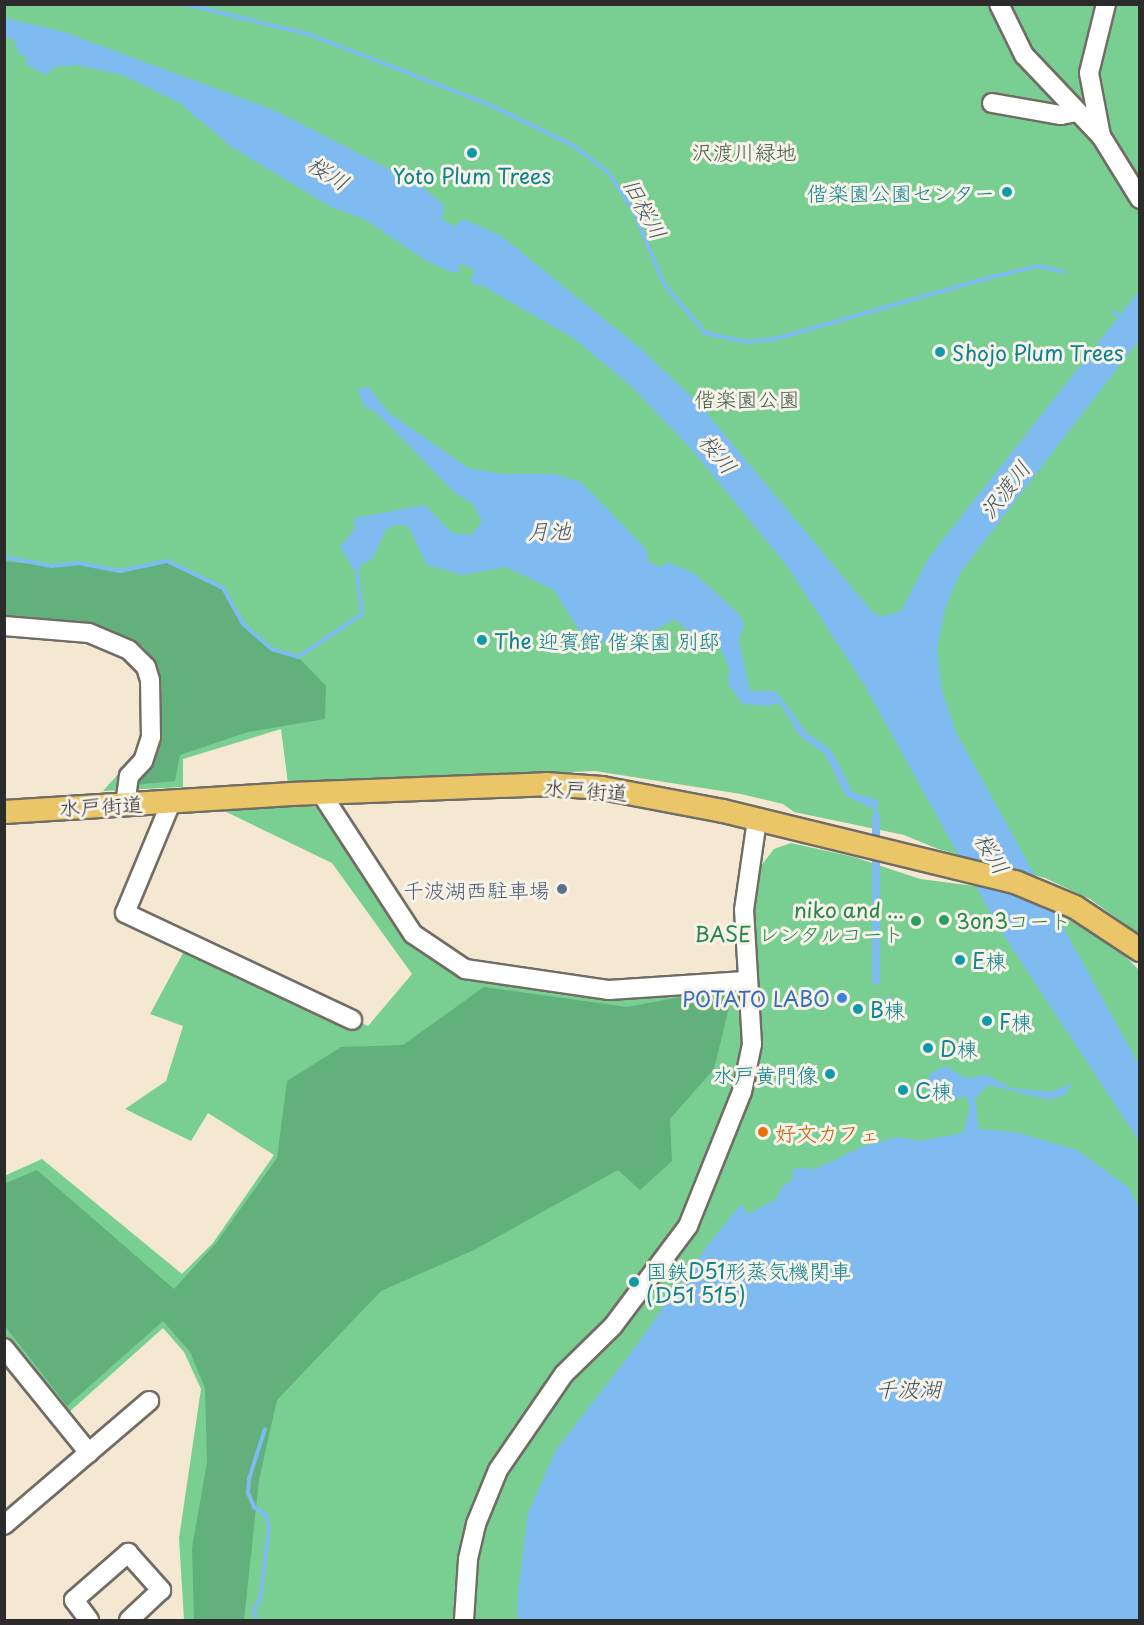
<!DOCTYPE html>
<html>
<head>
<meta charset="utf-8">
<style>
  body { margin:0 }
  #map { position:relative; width:1144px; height:1625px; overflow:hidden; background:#f4e8d2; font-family:"Playpen Sans","Klee One",sans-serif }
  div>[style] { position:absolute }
  .green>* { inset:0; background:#79ce92 }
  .forest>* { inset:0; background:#62b17c }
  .water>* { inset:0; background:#7fbbf1; transform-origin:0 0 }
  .stream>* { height:4px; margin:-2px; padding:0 2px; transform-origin:2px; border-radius:2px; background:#7fbbf1 }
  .roads { filter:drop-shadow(2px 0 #716d65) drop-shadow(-2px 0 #716d65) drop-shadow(0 2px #716d65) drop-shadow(0 -2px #716d65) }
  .minor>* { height:18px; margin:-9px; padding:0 9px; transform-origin:9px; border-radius:9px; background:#fff }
  .major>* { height:22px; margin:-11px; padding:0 11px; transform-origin:11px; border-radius:11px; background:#ebc669 }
  .dots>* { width:16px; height:16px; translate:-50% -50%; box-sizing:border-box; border:3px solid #f7f3e8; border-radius:50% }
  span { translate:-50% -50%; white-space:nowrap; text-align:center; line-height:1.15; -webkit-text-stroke:6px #f7f3e8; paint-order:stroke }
  .park-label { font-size:21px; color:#425c4a }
  .culture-label { font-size:21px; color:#0d838f }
  .right { translate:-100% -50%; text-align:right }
  .left { translate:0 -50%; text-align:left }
  .street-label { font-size:21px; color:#2b2b2b }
  .service-label { font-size:21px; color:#4e5e75 }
  .leisure-label { font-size:21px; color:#27864d }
  .shop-label { font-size:21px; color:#366cbe }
  .food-label { font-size:21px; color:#c56008 }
  .water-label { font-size:22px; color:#445666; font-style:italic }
  .frame { position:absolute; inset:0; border:6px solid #2b2b2b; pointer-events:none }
</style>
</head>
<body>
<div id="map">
  <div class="green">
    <i style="clip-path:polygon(4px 5px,1139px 5px,1139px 934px,1090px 899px,1045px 878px,938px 849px,904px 835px,794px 812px,783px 804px,741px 794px,595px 771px,288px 784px,281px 729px,183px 759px,183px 787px,103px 791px,137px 753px,143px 725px,143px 677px,128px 660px,76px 639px,5px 634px)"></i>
    <i style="clip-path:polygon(287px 806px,321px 807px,413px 934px,465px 969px,609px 990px,737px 985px,752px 929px,760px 867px,774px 849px,791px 843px,854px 857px,920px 879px,998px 889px,1046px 906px,1118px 949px,1139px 970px,1139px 1620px,184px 1620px,179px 1538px,201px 1389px,184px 1352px,163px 1328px,67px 1414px,5px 1338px,4px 1176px,42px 1159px,182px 1274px,213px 1243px,274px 1155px,208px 1113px,191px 1141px,125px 1109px,166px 1081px,183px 1026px,150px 1014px,189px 942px,368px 1026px,412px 974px,332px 863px,220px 809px)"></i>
  </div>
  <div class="forest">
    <i style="clip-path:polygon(4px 561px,51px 566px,78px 563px,120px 571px,167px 561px,223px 588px,243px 624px,273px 649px,298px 657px,326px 686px,325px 719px,248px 732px,180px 755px,175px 781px,134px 785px,159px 750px,162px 686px,144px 647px,79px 621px,5px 622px)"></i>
    <i style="clip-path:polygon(484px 987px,627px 1007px,734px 987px,714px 1069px,670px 1119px,672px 1161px,640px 1190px,618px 1170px,474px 1250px,381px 1291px,277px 1400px,259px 1480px,244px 1620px,194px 1620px,192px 1548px,207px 1462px,205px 1388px,190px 1352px,163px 1321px,67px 1406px,5px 1326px,4px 1184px,37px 1170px,174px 1289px,216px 1243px,277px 1158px,287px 1081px,341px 1047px,403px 1045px)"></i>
  </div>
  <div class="water">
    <i style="clip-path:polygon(5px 18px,64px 32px,276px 111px,418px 184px,444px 205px,442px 219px,454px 227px,463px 219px,500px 235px,641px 349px,699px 404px,874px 614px,884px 616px,901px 611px,930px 556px,1139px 291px,1139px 340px,960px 573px,945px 609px,937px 649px,942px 691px,956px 732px,1139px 1065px,1139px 1141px,997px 925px,865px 686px,787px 566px,692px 450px,630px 385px,573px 338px,483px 286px,474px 285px,470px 278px,475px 274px,472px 269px,463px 264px,457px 267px,461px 271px,453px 273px,425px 260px,364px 219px,331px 207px,233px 148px,178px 102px,122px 75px,77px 65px,55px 67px,46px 75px,25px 64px,28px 58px,19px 54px,14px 40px,5px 37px)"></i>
    <i style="clip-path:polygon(368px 387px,388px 412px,468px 468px,502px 474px,553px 474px,581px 482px,647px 550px,648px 562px,661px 567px,668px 562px,695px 574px,739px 614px,744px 624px,739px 641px,750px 691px,776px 691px,807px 733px,832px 751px,853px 793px,879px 800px,876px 810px,846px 796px,825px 754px,800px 736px,779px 702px,770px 706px,743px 704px,728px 684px,729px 669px,717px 639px,687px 631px,676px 619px,646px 634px,621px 635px,602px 643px,592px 632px,580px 632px,554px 590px,506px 567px,462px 575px,427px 565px,408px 526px,394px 525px,385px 531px,373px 558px,361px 565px,357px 575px,340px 547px,355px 528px,354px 518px,425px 505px,452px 533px,471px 535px,482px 522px,473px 504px,454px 492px,378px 414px,363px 405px,358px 389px)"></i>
    <i style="left:872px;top:814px;width:8px;height:170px"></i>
    <i style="clip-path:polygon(945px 1066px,966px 1078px,987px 1075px,1011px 1088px,1050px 1092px,1073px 1083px,1064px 1095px,1050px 1100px,988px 1085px,975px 1099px,979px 1129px,1015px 1132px,1077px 1150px,1129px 1188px,1139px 1209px,1139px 1620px,518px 1620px,517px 1602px,528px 1513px,556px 1450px,627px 1358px,710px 1242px,741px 1204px,748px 1214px,776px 1199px,782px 1187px,794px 1178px,791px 1172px,797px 1168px,815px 1169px,864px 1146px,899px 1137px,918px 1141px,963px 1133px,970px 1107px,966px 1096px,943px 1102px,925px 1088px,931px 1073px)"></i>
  </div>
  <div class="stream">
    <i style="left:184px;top:4px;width:128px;rotate:13.6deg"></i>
    <i style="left:308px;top:34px;width:193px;rotate:21.3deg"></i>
    <i style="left:488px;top:104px;width:96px;rotate:26deg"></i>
    <i style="left:574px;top:146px;width:44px;rotate:37.6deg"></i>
    <i style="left:609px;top:173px;width:46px;rotate:57.3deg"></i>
    <i style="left:634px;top:212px;width:78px;rotate:67.4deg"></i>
    <i style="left:664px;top:284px;width:64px;rotate:50.1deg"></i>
    <i style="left:705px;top:333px;width:42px;rotate:12.4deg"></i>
    <i style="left:746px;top:342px;width:29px;rotate:-6deg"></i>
    <i style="left:775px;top:339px;width:225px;rotate:-16deg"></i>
    <i style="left:991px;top:277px;width:49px;rotate:-12.9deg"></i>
    <i style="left:1039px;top:266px;width:25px;rotate:14deg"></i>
    <i style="left:1114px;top:312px;width:11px;rotate:38deg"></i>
    <i style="left:4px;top:557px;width:48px;rotate:10.8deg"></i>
    <i style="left:51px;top:566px;width:27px;rotate:-6deg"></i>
    <i style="left:78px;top:563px;width:43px;rotate:10.8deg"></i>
    <i style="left:120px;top:571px;width:48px;rotate:-12deg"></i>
    <i style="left:167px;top:561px;width:62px;rotate:25.7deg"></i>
    <i style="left:223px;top:588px;width:41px;rotate:60.9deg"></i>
    <i style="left:243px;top:624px;width:38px;rotate:41deg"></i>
    <i style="left:272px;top:649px;width:27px;rotate:17deg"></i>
    <i style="left:298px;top:657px;width:77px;rotate:-33.9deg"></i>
    <i style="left:362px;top:614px;width:39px;rotate:-97deg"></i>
    <i style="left:876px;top:810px;width:4px;rotate:90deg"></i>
    <i style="left:889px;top:998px;width:22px;rotate:85deg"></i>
    <i style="left:256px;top:1620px;width:10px;rotate:-101deg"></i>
    <i style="left:254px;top:1610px;width:12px;rotate:-59deg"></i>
    <i style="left:260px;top:1600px;width:74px;rotate:-83deg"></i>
    <i style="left:269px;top:1527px;width:14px;rotate:-107deg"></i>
    <i style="left:265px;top:1514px;width:13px;rotate:-148deg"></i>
    <i style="left:254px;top:1507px;width:15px;rotate:-113deg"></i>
    <i style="left:248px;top:1493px;width:14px;rotate:-86deg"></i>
    <i style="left:249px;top:1479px;width:52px;rotate:-72.3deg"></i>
  </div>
  <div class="roads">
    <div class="minor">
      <i style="left:999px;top:4px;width:57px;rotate:63.9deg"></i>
      <i style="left:1024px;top:55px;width:112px;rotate:46.5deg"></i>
      <i style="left:1101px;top:136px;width:74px;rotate:58.2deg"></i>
      <i style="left:992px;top:103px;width:70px;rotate:9.9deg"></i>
      <i style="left:1061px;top:115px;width:16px;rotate:-11deg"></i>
      <i style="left:1101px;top:136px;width:64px;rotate:-100.8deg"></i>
      <i style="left:1089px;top:73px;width:71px;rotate:-76.2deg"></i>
      <i style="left:4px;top:626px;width:85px;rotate:4.7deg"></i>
      <i style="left:89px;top:633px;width:43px;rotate:23deg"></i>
      <i style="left:129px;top:650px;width:24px;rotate:45deg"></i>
      <i style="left:146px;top:667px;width:14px;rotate:73deg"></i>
      <i style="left:150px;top:680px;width:57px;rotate:89deg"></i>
      <i style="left:151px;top:737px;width:25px;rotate:108deg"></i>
      <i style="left:143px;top:761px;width:21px;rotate:133deg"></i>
      <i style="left:129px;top:776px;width:28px;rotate:98deg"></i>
      <i style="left:321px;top:793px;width:168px;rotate:56.9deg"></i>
      <i style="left:413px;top:934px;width:63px;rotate:33.9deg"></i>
      <i style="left:465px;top:969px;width:146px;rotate:8.3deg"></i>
      <i style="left:609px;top:990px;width:136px;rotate:-3.8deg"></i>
      <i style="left:172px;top:800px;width:122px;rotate:112.6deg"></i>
      <i style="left:125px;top:913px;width:251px;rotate:25.2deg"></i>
      <i style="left:4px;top:1348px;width:135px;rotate:51deg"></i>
      <i style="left:4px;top:1525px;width:191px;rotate:-40.5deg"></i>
      <i style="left:89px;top:1620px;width:25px;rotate:-127deg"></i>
      <i style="left:74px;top:1600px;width:72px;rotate:-41deg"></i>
      <i style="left:128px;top:1553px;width:50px;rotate:48.3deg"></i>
      <i style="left:161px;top:1590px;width:44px;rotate:136.8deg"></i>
      <i style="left:464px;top:1620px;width:61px;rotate:-86.2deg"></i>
      <i style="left:468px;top:1559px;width:36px;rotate:-77deg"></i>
      <i style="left:476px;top:1524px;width:58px;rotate:-67.8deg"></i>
      <i style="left:498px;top:1470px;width:116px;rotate:-55.5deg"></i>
      <i style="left:564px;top:1374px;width:69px;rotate:-44.4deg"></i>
      <i style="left:613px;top:1326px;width:125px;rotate:-53.1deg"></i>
      <i style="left:688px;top:1226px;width:144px;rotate:-68.1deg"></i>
      <i style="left:742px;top:1092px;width:49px;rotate:-78.2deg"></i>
      <i style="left:752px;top:1044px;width:134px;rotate:-93.4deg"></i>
      <i style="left:744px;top:910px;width:91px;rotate:-81.8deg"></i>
    </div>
    <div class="major">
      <i style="left:4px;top:812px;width:288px;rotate:-3.6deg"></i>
      <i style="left:291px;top:794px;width:255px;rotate:-2.2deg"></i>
      <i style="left:546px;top:784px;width:56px;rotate:4.1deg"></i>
      <i style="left:602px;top:788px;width:123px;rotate:10.8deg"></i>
      <i style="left:723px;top:811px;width:301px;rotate:13.7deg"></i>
      <i style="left:1015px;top:882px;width:65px;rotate:22.6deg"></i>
      <i style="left:1075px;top:907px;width:78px;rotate:33.5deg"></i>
    </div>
  </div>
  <div class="dots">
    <i style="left:472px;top:153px;background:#0f9aa8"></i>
    <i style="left:1007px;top:192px;background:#0f9aa8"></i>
    <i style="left:940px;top:352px;background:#0f9aa8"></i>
    <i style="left:482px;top:640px;background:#0f9aa8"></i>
    <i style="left:562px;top:889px;background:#5c6f8a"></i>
    <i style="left:944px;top:920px;background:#2e9e5b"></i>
    <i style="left:916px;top:921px;background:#2e9e5b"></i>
    <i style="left:960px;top:960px;background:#0f9aa8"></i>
    <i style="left:842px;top:998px;background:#3f7fe0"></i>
    <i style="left:858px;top:1009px;background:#0f9aa8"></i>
    <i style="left:987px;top:1021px;background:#0f9aa8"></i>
    <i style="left:928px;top:1048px;background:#0f9aa8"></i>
    <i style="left:830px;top:1074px;background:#0f9aa8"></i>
    <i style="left:903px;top:1090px;background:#0f9aa8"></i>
    <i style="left:763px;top:1132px;background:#e8710a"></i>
    <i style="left:634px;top:1282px;background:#0f9aa8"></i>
  </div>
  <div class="park-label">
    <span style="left:744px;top:151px">沢渡川緑地</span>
    <span style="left:747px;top:398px">偕楽園公園</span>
  </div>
  <div class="culture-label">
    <span style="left:472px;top:175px">Yoto Plum Trees</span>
    <span class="right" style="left:995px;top:192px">偕楽園公園センター</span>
    <span class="left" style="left:952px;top:352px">Shojo Plum Trees</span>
    <span class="left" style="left:494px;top:640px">The 迎賓館 偕楽園 別邸</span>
    <span class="left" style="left:972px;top:960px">E棟</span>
    <span class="left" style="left:870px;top:1009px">B棟</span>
    <span class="left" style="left:999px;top:1021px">F棟</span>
    <span class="left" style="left:940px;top:1048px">D棟</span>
    <span class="right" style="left:818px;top:1074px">水戸黄門像</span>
    <span class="left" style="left:915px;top:1090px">C棟</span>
    <span class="left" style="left:646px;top:1282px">国鉄D51形蒸気機関車<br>(D51 515)</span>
  </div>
  <div class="street-label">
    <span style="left:586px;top:789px;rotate:4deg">水戸街道</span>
    <span style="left:101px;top:805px;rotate:-3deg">水戸街道</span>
  </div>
  <div class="service-label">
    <span class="right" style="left:550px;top:889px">千波湖西駐車場</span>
  </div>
  <div class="leisure-label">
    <span class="right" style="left:904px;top:921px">niko and ...<br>BASE レンタルコート</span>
    <span class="left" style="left:956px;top:920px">3on3コート</span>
  </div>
  <div class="shop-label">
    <span class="right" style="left:830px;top:998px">POTATO LABO</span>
  </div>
  <div class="food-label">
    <span class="left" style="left:775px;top:1132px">好文カフェ</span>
  </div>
  <div class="water-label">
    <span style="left:329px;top:172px;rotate:32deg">桜川</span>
    <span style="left:646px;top:208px;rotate:62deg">旧桜川</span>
    <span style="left:719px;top:453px;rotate:51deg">桜川</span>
    <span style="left:1004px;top:489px;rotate:-52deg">沢渡川</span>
    <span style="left:549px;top:530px">月池</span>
    <span style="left:993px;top:853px;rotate:59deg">桜川</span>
    <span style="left:908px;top:1388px">千波湖</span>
  </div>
  <div class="frame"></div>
</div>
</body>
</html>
